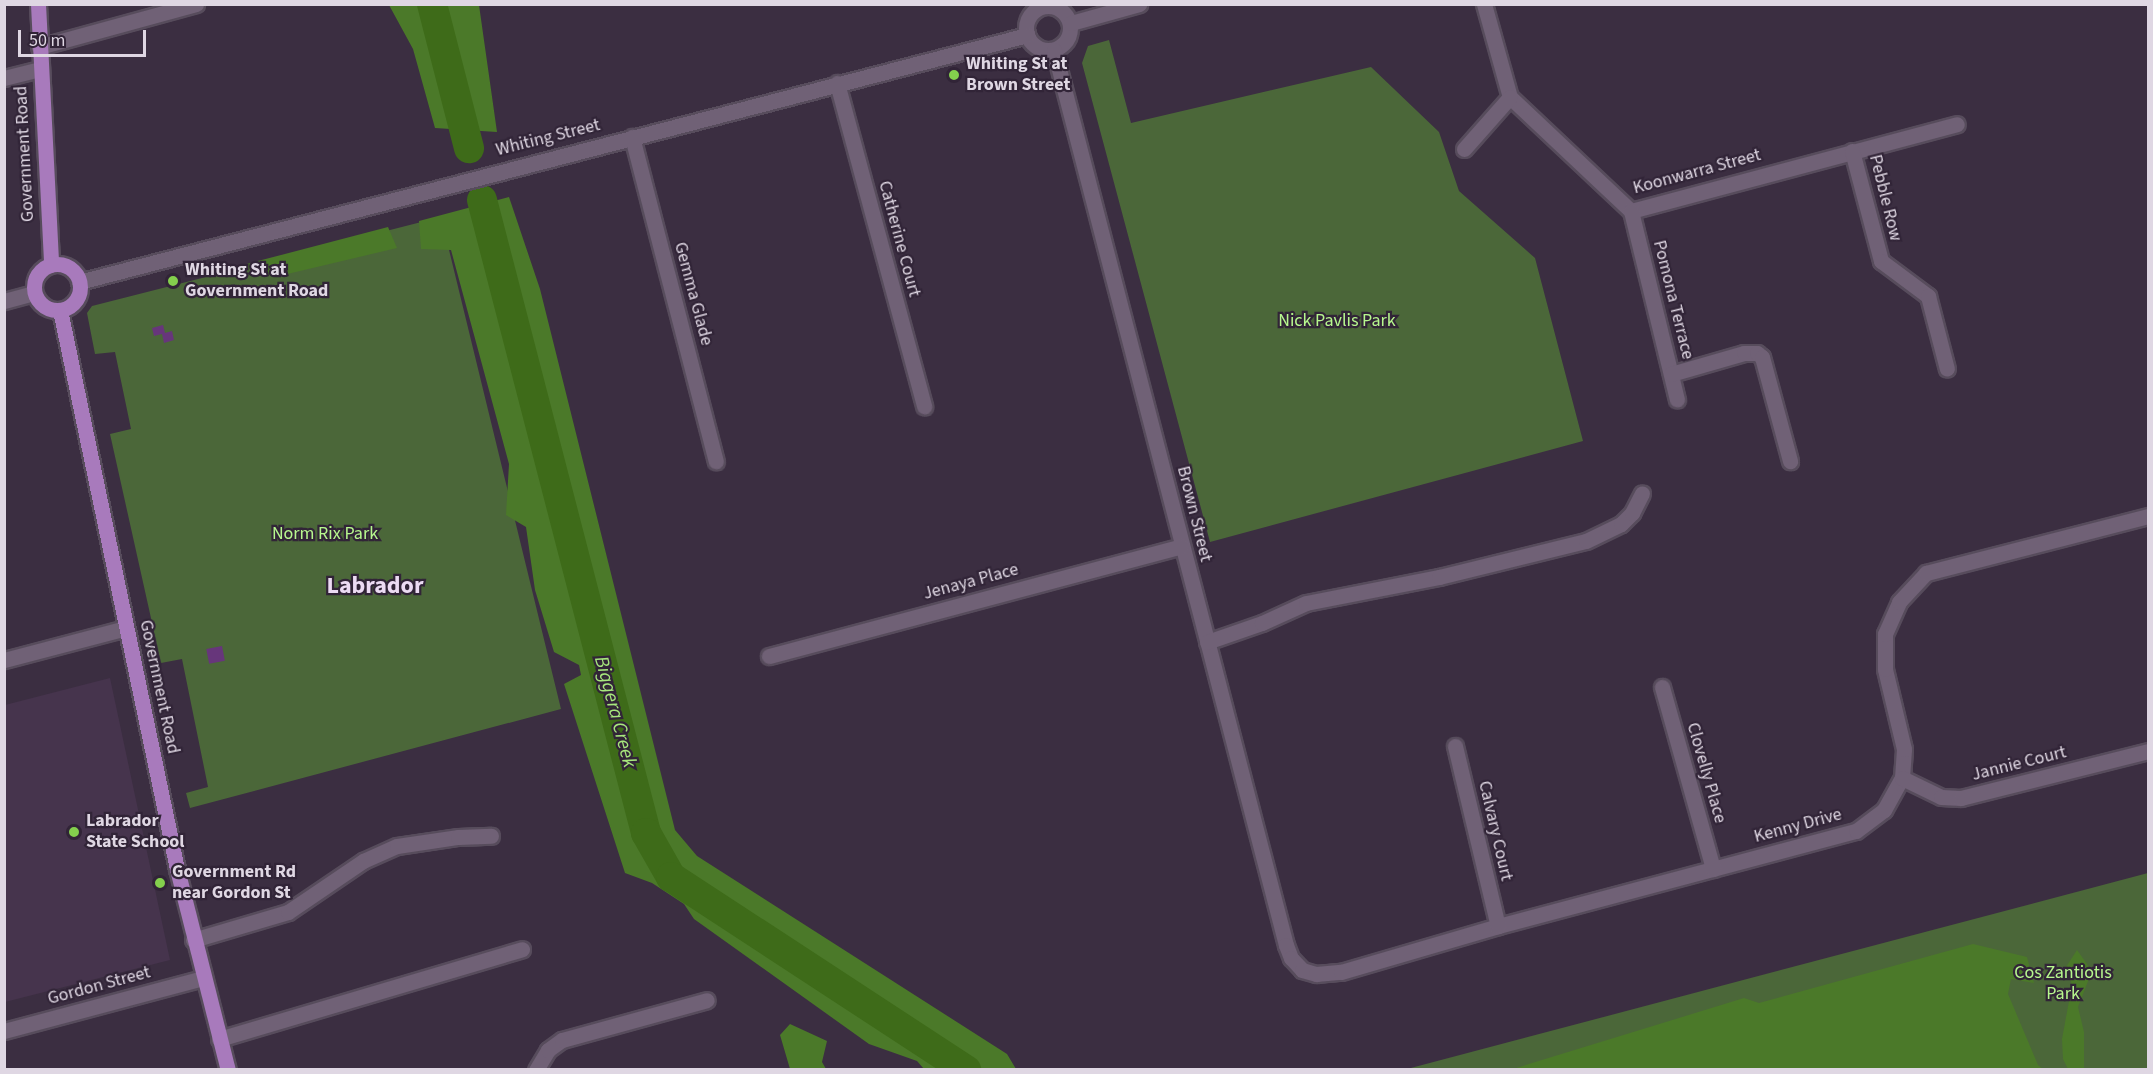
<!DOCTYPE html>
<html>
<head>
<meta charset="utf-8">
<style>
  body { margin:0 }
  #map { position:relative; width:2153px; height:1074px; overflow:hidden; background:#3b2e41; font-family:"Source Sans 3",sans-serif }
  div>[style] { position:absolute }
  .built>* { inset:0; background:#46344d }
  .green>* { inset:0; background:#4b6739 }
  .forest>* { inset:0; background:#4b7929 }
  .river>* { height:30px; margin:-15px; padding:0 15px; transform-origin:15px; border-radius:15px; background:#3e6b19 }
  .building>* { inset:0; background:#67367b; transform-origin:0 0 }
  .roads { filter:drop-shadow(2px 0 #574c5c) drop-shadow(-2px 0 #574c5c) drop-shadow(0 2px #574c5c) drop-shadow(0 -2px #574c5c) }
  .minor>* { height:15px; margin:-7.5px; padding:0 7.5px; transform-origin:7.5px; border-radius:7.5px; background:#706176 }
  .minor>.ring { margin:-7.5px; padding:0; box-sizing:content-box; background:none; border:15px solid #706176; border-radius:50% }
  .major>* { height:15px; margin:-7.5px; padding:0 7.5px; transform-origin:7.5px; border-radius:7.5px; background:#a87abc }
  .major>.ring { margin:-7.5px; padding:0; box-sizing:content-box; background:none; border:15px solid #a87abc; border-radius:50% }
  .dots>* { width:16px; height:16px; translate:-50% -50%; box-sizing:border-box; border:3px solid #312437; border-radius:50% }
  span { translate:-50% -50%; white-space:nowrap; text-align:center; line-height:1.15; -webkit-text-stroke:4.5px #312437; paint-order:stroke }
  .poi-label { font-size:18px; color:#dfd7e3; font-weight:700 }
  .left { translate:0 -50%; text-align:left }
  .street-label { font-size:18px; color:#dfd7e3 }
  .park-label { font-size:18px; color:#b7f88e }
  .water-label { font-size:20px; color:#a7e77d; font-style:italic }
  .district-label { font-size:24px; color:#ecdbf3; font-weight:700 }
  .frame { position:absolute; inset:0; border:6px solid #dfd7e3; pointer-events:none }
  .scale { position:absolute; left:18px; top:30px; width:128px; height:27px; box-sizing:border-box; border:3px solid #dfd7e3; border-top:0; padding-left:8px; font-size:18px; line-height:21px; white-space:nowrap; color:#dfd7e3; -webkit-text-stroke:4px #312437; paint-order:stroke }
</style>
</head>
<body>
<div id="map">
  <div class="built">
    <i style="clip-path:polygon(110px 678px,170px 960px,5px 1002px,5px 705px)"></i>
  </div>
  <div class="green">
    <i style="clip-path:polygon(1109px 40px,1131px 123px,1371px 67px,1439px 132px,1459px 191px,1535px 258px,1583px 441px,1210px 542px,1082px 63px,1088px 46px)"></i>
    <i style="clip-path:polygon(441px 217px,561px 709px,190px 808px,186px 793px,208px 787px,182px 659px,161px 663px,110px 434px,131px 429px,115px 352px,95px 354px,87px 313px,92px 306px)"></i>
    <i style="clip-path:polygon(2148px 873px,2148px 1069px,1407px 1069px)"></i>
  </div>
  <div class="forest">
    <i style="clip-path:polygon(389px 5px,479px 5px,497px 132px,435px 128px,413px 49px)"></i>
    <i style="clip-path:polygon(509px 197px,540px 289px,675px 830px,697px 856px,1007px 1054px,1016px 1069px,924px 1069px,917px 1061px,869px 1044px,694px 919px,684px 904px,652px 883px,625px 873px,564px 684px,581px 675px,579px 665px,554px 652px,535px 590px,526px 527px,506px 515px,509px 464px,451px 250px,421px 249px,419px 221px)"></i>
    <i style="clip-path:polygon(388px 227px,397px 248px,279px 276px,239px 266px)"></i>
    <i style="clip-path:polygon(1973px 944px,2027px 957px,2034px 983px,2011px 979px,2008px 994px,2038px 1065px,2043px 1069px,1513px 1069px,1744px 998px,1759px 1003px)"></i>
    <i style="clip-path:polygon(2077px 950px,2092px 971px,2078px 1007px,2084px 1032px,2084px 1069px,2068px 1069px,2063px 1059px,2062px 1039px,2072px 985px,2066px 967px)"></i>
    <i style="clip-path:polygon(790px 1024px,827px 1041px,822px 1062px,826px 1069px,790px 1069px,780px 1035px)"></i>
  </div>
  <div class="river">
    <i style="left:432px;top:4px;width:149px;rotate:75.6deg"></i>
    <i style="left:482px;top:200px;width:654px;rotate:75.47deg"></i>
    <i style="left:646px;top:833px;width:51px;rotate:60.4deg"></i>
    <i style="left:671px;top:877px;width:353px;rotate:33.2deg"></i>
  </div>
  <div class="building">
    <i style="clip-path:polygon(163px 325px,165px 333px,172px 331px,174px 340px,164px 343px,162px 334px,154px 336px,152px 328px)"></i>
    <i style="left:222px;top:646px;width:15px;height:16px;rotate:79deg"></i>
  </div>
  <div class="roads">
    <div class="minor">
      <i style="left:1484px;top:4px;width:97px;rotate:74.4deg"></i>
      <i style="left:1510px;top:97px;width:166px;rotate:43.3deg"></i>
      <i style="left:1631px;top:211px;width:337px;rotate:-14.9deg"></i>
      <i class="ring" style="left:1026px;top:6px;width:29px;height:29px"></i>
      <i style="left:1071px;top:23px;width:71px;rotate:-15.6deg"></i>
      <i style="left:39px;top:47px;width:163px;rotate:-15.3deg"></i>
      <i style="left:1054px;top:50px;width:925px;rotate:75.47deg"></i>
      <i style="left:1286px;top:945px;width:14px;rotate:69deg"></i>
      <i style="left:1291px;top:958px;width:16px;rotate:47deg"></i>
      <i style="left:1302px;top:970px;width:15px;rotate:16deg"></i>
      <i style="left:1316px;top:974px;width:25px;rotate:-5deg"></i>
      <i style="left:1341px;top:972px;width:164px;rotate:-16.3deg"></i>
      <i style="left:1498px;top:926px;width:370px;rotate:-14.9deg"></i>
      <i style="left:1856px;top:831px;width:35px;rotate:-37deg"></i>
      <i style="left:1884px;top:810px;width:37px;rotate:-61deg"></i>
      <i style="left:1902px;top:778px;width:29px;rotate:-86deg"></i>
      <i style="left:1904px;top:749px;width:82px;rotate:-103.4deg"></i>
      <i style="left:1885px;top:669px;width:35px;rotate:-90deg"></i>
      <i style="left:1885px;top:634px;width:35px;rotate:-66deg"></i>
      <i style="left:1899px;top:602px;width:40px;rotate:-47deg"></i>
      <i style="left:1926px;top:573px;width:229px;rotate:-14.4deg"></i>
      <i style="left:4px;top:78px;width:37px;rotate:-14deg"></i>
      <i style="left:837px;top:83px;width:335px;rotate:74.9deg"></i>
      <i style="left:632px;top:137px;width:335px;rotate:75.5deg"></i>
      <i style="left:1464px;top:149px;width:69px;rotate:-48.5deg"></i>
      <i style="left:1852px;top:151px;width:114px;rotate:75.2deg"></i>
      <i style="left:1881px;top:261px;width:59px;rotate:36.7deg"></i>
      <i style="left:1928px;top:296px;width:75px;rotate:75.4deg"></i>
      <i style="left:1631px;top:211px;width:194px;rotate:76.3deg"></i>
      <i style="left:79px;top:282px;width:980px;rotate:-14.6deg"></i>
      <i style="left:4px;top:301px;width:31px;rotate:-15deg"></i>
      <i style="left:1671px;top:374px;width:76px;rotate:-16deg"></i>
      <i style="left:1744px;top:353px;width:13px"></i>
      <i style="left:1757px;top:353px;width:6px;rotate:39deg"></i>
      <i style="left:1762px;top:357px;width:108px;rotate:74.9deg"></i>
      <i style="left:1207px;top:642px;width:58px;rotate:-19.1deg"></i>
      <i style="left:1262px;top:623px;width:48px;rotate:-24.4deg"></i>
      <i style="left:1306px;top:603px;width:136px;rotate:-11.1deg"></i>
      <i style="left:1439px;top:577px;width:151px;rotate:-13.8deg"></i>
      <i style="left:1586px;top:541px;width:39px;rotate:-26deg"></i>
      <i style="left:1621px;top:524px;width:16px;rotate:-45deg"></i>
      <i style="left:1632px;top:513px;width:22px;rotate:-63deg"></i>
      <i style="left:769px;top:656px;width:427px;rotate:-14.9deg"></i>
      <i style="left:4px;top:660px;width:126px;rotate:-14.7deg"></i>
      <i style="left:1662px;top:687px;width:189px;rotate:74.3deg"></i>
      <i style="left:1455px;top:746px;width:185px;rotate:76.6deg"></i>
      <i style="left:1902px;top:778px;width:43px;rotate:26deg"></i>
      <i style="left:1941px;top:797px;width:20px;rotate:3deg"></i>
      <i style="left:1961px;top:798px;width:193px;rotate:-14.1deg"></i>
      <i style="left:193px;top:940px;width:99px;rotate:-16.4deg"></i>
      <i style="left:288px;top:912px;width:91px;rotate:-34.2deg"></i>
      <i style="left:363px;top:861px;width:37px;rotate:-24deg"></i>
      <i style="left:397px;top:846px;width:62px;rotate:-8.4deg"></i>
      <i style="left:458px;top:837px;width:33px;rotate:-2deg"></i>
      <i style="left:4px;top:1031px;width:206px;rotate:-14.9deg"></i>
      <i style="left:219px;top:1039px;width:316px;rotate:-16.5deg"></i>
      <i style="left:536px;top:1070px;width:23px;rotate:-59deg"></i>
      <i style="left:548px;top:1050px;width:17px;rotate:-36deg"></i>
      <i style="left:562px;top:1040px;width:150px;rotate:-15.4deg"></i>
    </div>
    <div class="major">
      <i style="left:38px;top:4px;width:261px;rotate:87.1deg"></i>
      <i class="ring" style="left:34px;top:264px;width:31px;height:31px"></i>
      <i style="left:60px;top:310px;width:571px;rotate:78.18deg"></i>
      <i style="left:177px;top:869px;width:207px;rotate:75.8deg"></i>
    </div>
  </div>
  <div class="dots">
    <i style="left:954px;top:75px;background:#84cf4d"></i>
    <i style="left:173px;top:281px;background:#84cf4d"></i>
    <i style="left:74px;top:832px;background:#84cf4d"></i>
    <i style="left:160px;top:883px;background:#84cf4d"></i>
  </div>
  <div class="poi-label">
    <span class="left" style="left:966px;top:75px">Whiting St at<br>Brown Street</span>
    <span class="left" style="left:185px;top:281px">Whiting St at<br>Government Road</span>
    <span class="left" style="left:86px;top:832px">Labrador<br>State School</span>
    <span class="left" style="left:172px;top:883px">Government Rd<br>near Gordon St</span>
  </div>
  <div class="street-label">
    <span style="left:548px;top:138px;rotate:-14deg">Whiting Street</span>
    <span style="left:25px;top:154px;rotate:-93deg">Government Road</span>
    <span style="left:1697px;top:172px;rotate:-15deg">Koonwarra Street</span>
    <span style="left:1885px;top:198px;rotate:76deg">Pebble Row</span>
    <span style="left:899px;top:239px;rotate:75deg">Catherine Court</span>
    <span style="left:693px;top:294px;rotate:75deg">Gemma Glade</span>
    <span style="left:1673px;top:300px;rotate:76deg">Pomona Terrace</span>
    <span style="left:1194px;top:514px;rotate:76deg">Brown Street</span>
    <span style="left:971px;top:582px;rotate:-15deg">Jenaya Place</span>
    <span style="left:159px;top:687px;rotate:78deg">Government Road</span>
    <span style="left:2019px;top:764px;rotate:-14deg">Jannie Court</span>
    <span style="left:1706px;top:773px;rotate:74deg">Clovelly Place</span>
    <span style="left:1798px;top:826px;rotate:-15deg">Kenny Drive</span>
    <span style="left:1495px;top:831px;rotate:77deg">Calvary Court</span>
    <span style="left:99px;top:986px;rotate:-15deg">Gordon Street</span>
  </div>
  <div class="park-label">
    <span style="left:1337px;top:321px">Nick Pavlis Park</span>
    <span style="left:325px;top:534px">Norm Rix Park</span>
    <span style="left:2063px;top:984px">Cos Zantiotis<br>Park</span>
  </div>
  <div class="water-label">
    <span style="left:615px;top:712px;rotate:75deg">Biggera Creek</span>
  </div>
  <div class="district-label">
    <span style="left:375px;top:586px">Labrador</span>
  </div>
  <div class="frame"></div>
  <div class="scale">50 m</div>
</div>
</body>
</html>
